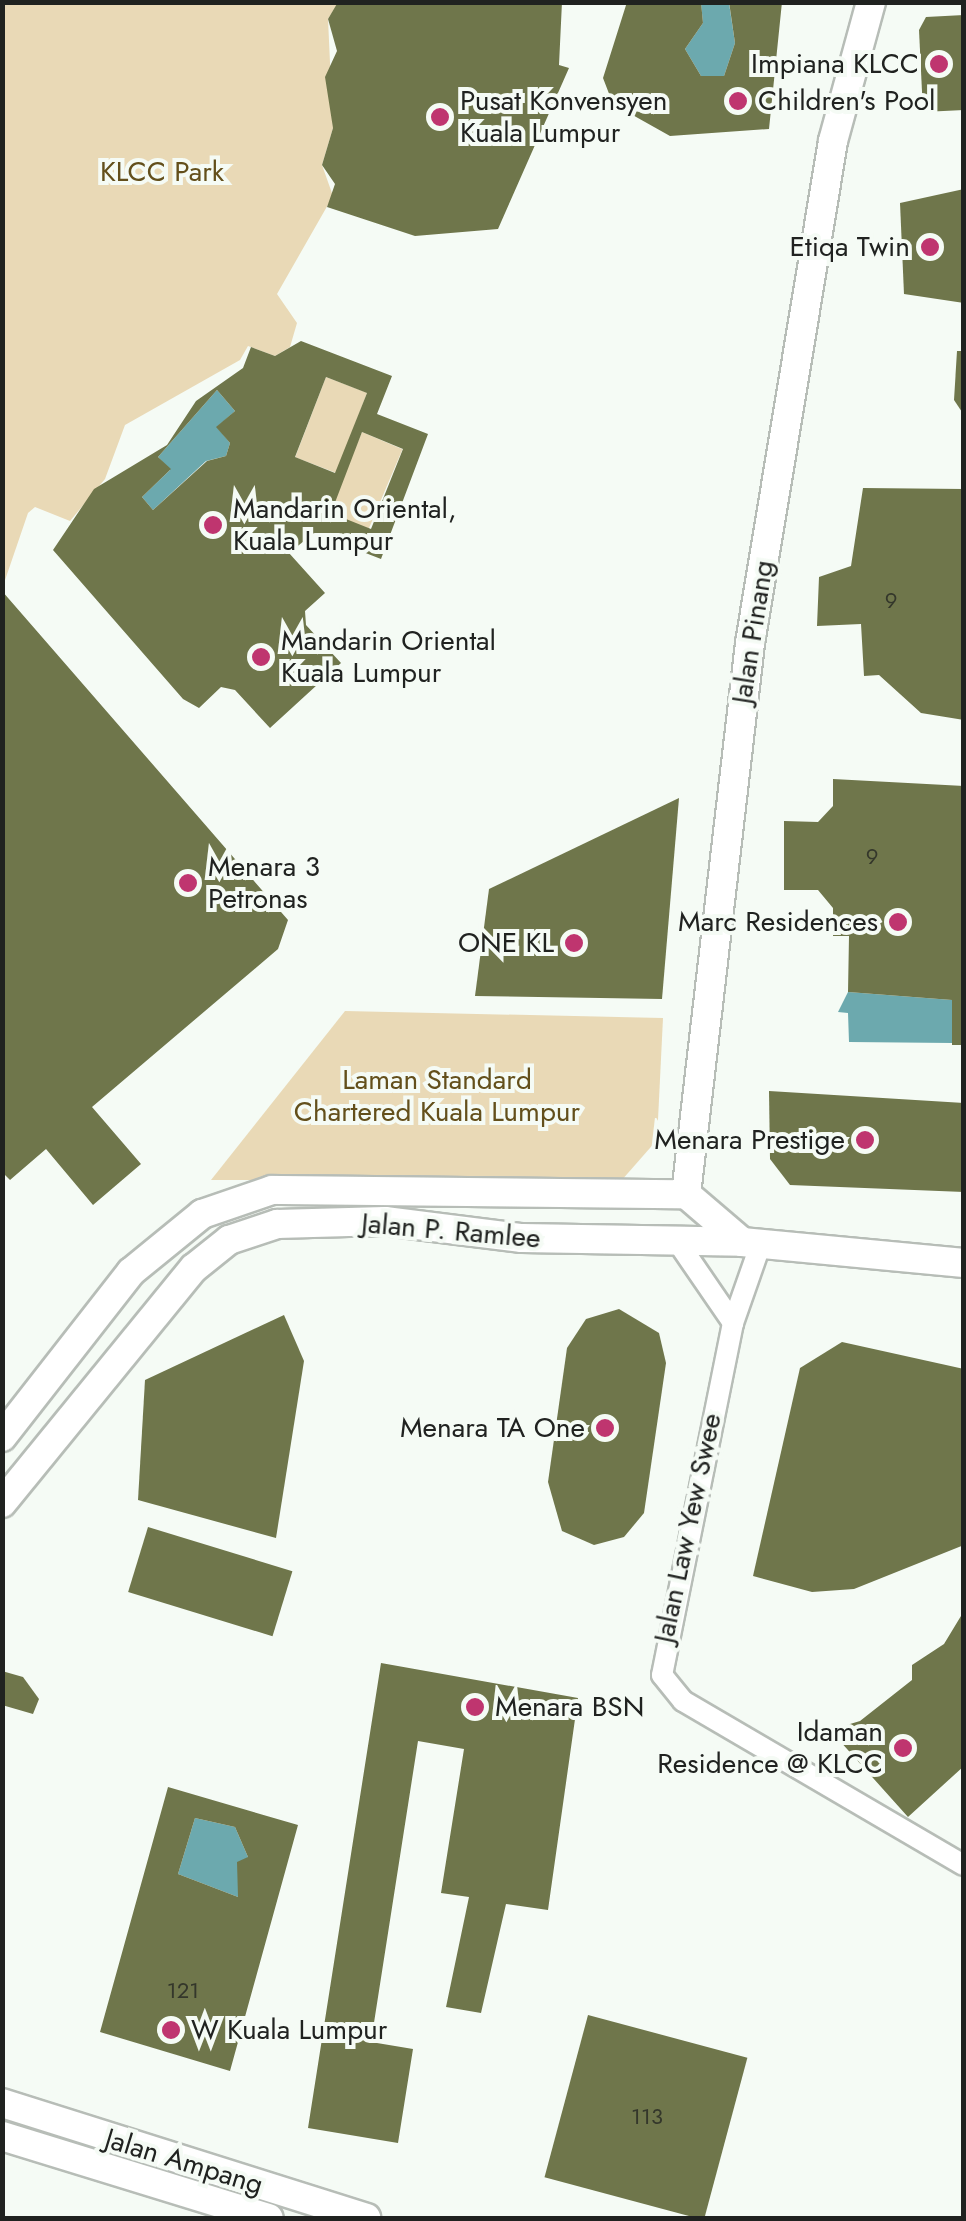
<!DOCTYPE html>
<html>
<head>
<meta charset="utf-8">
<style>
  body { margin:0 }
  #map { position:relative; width:966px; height:2221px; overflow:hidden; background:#f5fbf5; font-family:Jost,sans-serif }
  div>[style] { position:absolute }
  .green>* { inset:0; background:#e9d9b6; transform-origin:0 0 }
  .water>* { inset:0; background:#6ca9ae }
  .building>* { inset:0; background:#6f764b; transform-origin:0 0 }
  .roads { filter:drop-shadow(2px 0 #b7bdb7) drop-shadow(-2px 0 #b7bdb7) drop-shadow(0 2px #b7bdb7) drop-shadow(0 -2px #b7bdb7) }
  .street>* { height:20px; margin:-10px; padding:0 10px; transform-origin:10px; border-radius:10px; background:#fff }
  .secondary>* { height:28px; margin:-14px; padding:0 14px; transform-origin:14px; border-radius:14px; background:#fff }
  .dots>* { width:28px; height:28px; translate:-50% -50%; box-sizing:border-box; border:5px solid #f5fbf5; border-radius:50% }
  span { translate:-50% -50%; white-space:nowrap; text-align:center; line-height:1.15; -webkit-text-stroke:8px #f5fbf5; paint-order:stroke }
  .number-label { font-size:22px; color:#34372b }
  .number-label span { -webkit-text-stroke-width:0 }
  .poi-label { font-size:28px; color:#202220 }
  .right { translate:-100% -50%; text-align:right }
  .left { translate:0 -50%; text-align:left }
  .park-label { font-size:28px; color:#634f1b }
  .street-label { font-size:28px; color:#202220 }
  .frame { position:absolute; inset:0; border:5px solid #202220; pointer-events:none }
</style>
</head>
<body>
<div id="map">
  <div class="green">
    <i style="clip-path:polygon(3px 3px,338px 3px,328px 19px,333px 128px,322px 165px,333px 196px,277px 294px,297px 323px,290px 347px,275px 356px,248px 346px,240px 360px,125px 425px,105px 479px,70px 521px,35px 507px,28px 513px,3px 586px)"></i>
    <i style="left:326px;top:377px;width:44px;height:86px;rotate:21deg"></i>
    <i style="left:362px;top:432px;width:44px;height:87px;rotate:23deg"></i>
    <i style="clip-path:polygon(345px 1011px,663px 1018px,657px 1140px,621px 1181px,211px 1180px)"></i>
  </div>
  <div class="water">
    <i style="clip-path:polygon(701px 3px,729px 3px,735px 43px,724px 76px,701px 76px,685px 49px,703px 23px)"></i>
    <i style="clip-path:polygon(217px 390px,235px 411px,217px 427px,230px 443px,226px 456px,206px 461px,153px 510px,142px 497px,170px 470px,158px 457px)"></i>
    <i style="clip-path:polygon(848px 992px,952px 1000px,952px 1043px,849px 1042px,848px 1013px,838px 1012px)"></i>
    <i style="clip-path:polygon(195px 1818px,235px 1827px,248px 1857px,238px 1897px,178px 1874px)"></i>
  </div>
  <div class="building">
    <i style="clip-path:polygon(338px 2px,562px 2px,559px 65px,569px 68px,498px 229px,415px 236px,327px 207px,335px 184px,322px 165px,333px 128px,325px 77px,337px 51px,328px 19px)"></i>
    <i style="clip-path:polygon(627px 2px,701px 2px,703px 23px,685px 49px,701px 76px,724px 76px,735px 43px,729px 2px,782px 2px,769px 129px,670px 136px,613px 104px,603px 78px)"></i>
    <i style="clip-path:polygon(964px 15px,964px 110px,923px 112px,919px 30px,926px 17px)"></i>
    <i style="clip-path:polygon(964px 189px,964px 303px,904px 294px,900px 203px)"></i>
    <i style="clip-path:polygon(evenodd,301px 341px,392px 376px,377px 414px,428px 434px,381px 559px,314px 533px,289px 553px,325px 593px,305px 611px,306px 625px,341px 663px,270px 728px,235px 690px,221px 687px,199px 708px,183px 699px,53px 550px,94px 489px,167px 445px,196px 401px,243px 368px,251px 347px,275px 356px,301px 341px,326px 377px,367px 393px,335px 473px,295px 457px,326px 377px,301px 341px,217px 390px,235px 411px,216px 427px,230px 443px,226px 456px,207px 461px,153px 510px,142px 497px,171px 469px,158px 457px,217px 390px,301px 341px,362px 432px,403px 449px,371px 529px,331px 513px,362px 432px)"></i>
    <i style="clip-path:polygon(957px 351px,964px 351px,964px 415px,954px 400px)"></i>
    <i style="clip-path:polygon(863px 488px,964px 489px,964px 720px,921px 713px,879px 675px,864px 676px,861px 624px,817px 626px,819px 577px,851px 566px)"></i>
    <i style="clip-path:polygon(2px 591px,288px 920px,278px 949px,92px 1107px,141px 1164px,93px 1205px,46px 1149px,10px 1180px,2px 1172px)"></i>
    <i style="clip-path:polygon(833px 779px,964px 786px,964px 1045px,952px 1045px,952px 1000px,848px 992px,849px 936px,833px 936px,833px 908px,818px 890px,784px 890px,784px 821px,818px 822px,833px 806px)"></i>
    <i style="clip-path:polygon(679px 798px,662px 999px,475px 996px,489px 889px)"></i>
    <i style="clip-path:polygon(769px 1091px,964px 1103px,964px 1192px,790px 1185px,770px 1159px)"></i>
    <i style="clip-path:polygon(619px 1309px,659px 1333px,666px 1363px,644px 1513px,624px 1537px,594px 1545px,562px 1531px,548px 1482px,567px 1348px,586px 1319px)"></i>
    <i style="clip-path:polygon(284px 1315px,304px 1361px,276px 1538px,138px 1500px,145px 1380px)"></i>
    <i style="clip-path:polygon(842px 1342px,964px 1369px,964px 1545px,854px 1589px,812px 1592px,753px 1576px,800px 1368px)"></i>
    <i style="left:148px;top:1527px;width:151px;height:68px;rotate:17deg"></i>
    <i style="clip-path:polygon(964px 1611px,964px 1766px,908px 1817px,830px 1730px,860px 1721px,912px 1680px,912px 1665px,944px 1644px)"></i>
    <i style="clip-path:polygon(381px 1663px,578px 1698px,548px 1910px,506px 1904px,481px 2013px,446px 2007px,469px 1897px,441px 1893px,464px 1749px,418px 1741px,371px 2042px,413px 2049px,398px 2143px,308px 2128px)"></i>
    <i style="clip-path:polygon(2px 1671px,23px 1677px,39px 1699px,33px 1714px,2px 1705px)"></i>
    <i style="clip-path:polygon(evenodd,168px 1787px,298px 1825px,230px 2071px,100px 2032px,168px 1787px,195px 1818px,235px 1827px,248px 1857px,237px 1862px,238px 1897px,178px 1874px,195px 1818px)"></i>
    <i style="left:588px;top:2015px;width:165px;height:168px;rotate:15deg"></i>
  </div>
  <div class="roads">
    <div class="street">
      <i style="left:761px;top:1243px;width:85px;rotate:109.3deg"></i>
      <i style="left:733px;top:1323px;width:359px;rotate:101.4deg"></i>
      <i style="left:662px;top:1675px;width:33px;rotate:51deg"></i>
      <i style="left:683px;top:1701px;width:325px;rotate:30.3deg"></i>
      <i style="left:679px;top:1244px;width:96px;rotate:55.6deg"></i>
    </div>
    <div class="secondary">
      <i style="left:742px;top:1242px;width:74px;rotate:-139.4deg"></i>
      <i style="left:686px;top:1194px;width:555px;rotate:-83.37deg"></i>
      <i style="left:750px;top:643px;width:509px;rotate:-80.61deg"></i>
      <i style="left:833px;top:141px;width:144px;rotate:-74.7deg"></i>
      <i style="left:2px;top:1437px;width:209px;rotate:-52deg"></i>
      <i style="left:131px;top:1272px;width:92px;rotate:-39.2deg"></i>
      <i style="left:202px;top:1214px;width:74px;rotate:-18.9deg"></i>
      <i style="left:272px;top:1190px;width:414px;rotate:0.6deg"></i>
      <i style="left:2px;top:1503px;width:303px;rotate:-50.8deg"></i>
      <i style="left:194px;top:1268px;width:45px;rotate:-38.7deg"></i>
      <i style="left:229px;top:1240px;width:51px;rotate:-18.4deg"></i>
      <i style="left:277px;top:1224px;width:108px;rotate:-1.6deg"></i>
      <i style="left:385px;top:1221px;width:138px;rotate:7.1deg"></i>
      <i style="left:522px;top:1238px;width:220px;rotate:1deg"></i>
      <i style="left:742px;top:1242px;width:223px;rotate:5.4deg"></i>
      <i style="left:2px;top:2103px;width:382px;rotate:17.5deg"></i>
      <i style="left:2px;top:2136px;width:279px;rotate:17.1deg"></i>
    </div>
  </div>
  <div class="dots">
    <i style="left:939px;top:64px;background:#bf356f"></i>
    <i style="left:738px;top:101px;background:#bf356f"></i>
    <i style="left:440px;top:117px;background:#bf356f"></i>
    <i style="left:930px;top:247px;background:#bf356f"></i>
    <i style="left:213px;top:525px;background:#bf356f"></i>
    <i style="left:261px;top:657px;background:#bf356f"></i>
    <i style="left:188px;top:883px;background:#bf356f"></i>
    <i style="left:898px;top:922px;background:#bf356f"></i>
    <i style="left:574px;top:943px;background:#bf356f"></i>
    <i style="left:865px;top:1140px;background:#bf356f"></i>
    <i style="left:605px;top:1428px;background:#bf356f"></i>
    <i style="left:475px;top:1707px;background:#bf356f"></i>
    <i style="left:903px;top:1748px;background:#bf356f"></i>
    <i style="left:171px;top:2030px;background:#bf356f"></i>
  </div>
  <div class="number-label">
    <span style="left:891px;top:601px">9</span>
    <span style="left:872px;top:857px">9</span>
    <span style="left:183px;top:1991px">121</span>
    <span style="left:647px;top:2117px">113</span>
  </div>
  <div class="poi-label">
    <span class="right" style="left:919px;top:64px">Impiana KLCC</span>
    <span class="left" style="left:460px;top:117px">Pusat Konvensyen<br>Kuala Lumpur</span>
    <span class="left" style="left:758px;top:101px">Children's Pool</span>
    <span class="right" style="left:910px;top:247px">Etiqa Twin</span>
    <span class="left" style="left:233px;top:525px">Mandarin Oriental,<br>Kuala Lumpur</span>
    <span class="left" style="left:281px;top:657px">Mandarin Oriental<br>Kuala Lumpur</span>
    <span class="left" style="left:208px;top:883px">Menara 3<br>Petronas</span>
    <span class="right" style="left:878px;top:922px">Marc Residences</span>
    <span class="right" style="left:554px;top:943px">ONE KL</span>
    <span class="right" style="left:845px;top:1140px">Menara Prestige</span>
    <span class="right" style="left:585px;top:1428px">Menara TA One</span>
    <span class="left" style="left:495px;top:1707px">Menara BSN</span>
    <span class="right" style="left:883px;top:1748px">Idaman<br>Residence @ KLCC</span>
    <span class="left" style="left:191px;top:2030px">W Kuala Lumpur</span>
  </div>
  <div class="park-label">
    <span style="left:162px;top:172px">KLCC Park</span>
    <span style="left:437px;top:1096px">Laman Standard<br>Chartered Kuala Lumpur</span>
  </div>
  <div class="street-label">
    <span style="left:753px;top:632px;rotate:-81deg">Jalan Pinang</span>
    <span style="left:451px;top:1231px;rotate:5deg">Jalan P. Ramlee</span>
    <span style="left:688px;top:1528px;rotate:-78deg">Jalan Law Yew Swee</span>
    <span style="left:184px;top:2162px;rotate:17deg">Jalan Ampang</span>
  </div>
  <div class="frame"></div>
</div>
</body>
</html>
